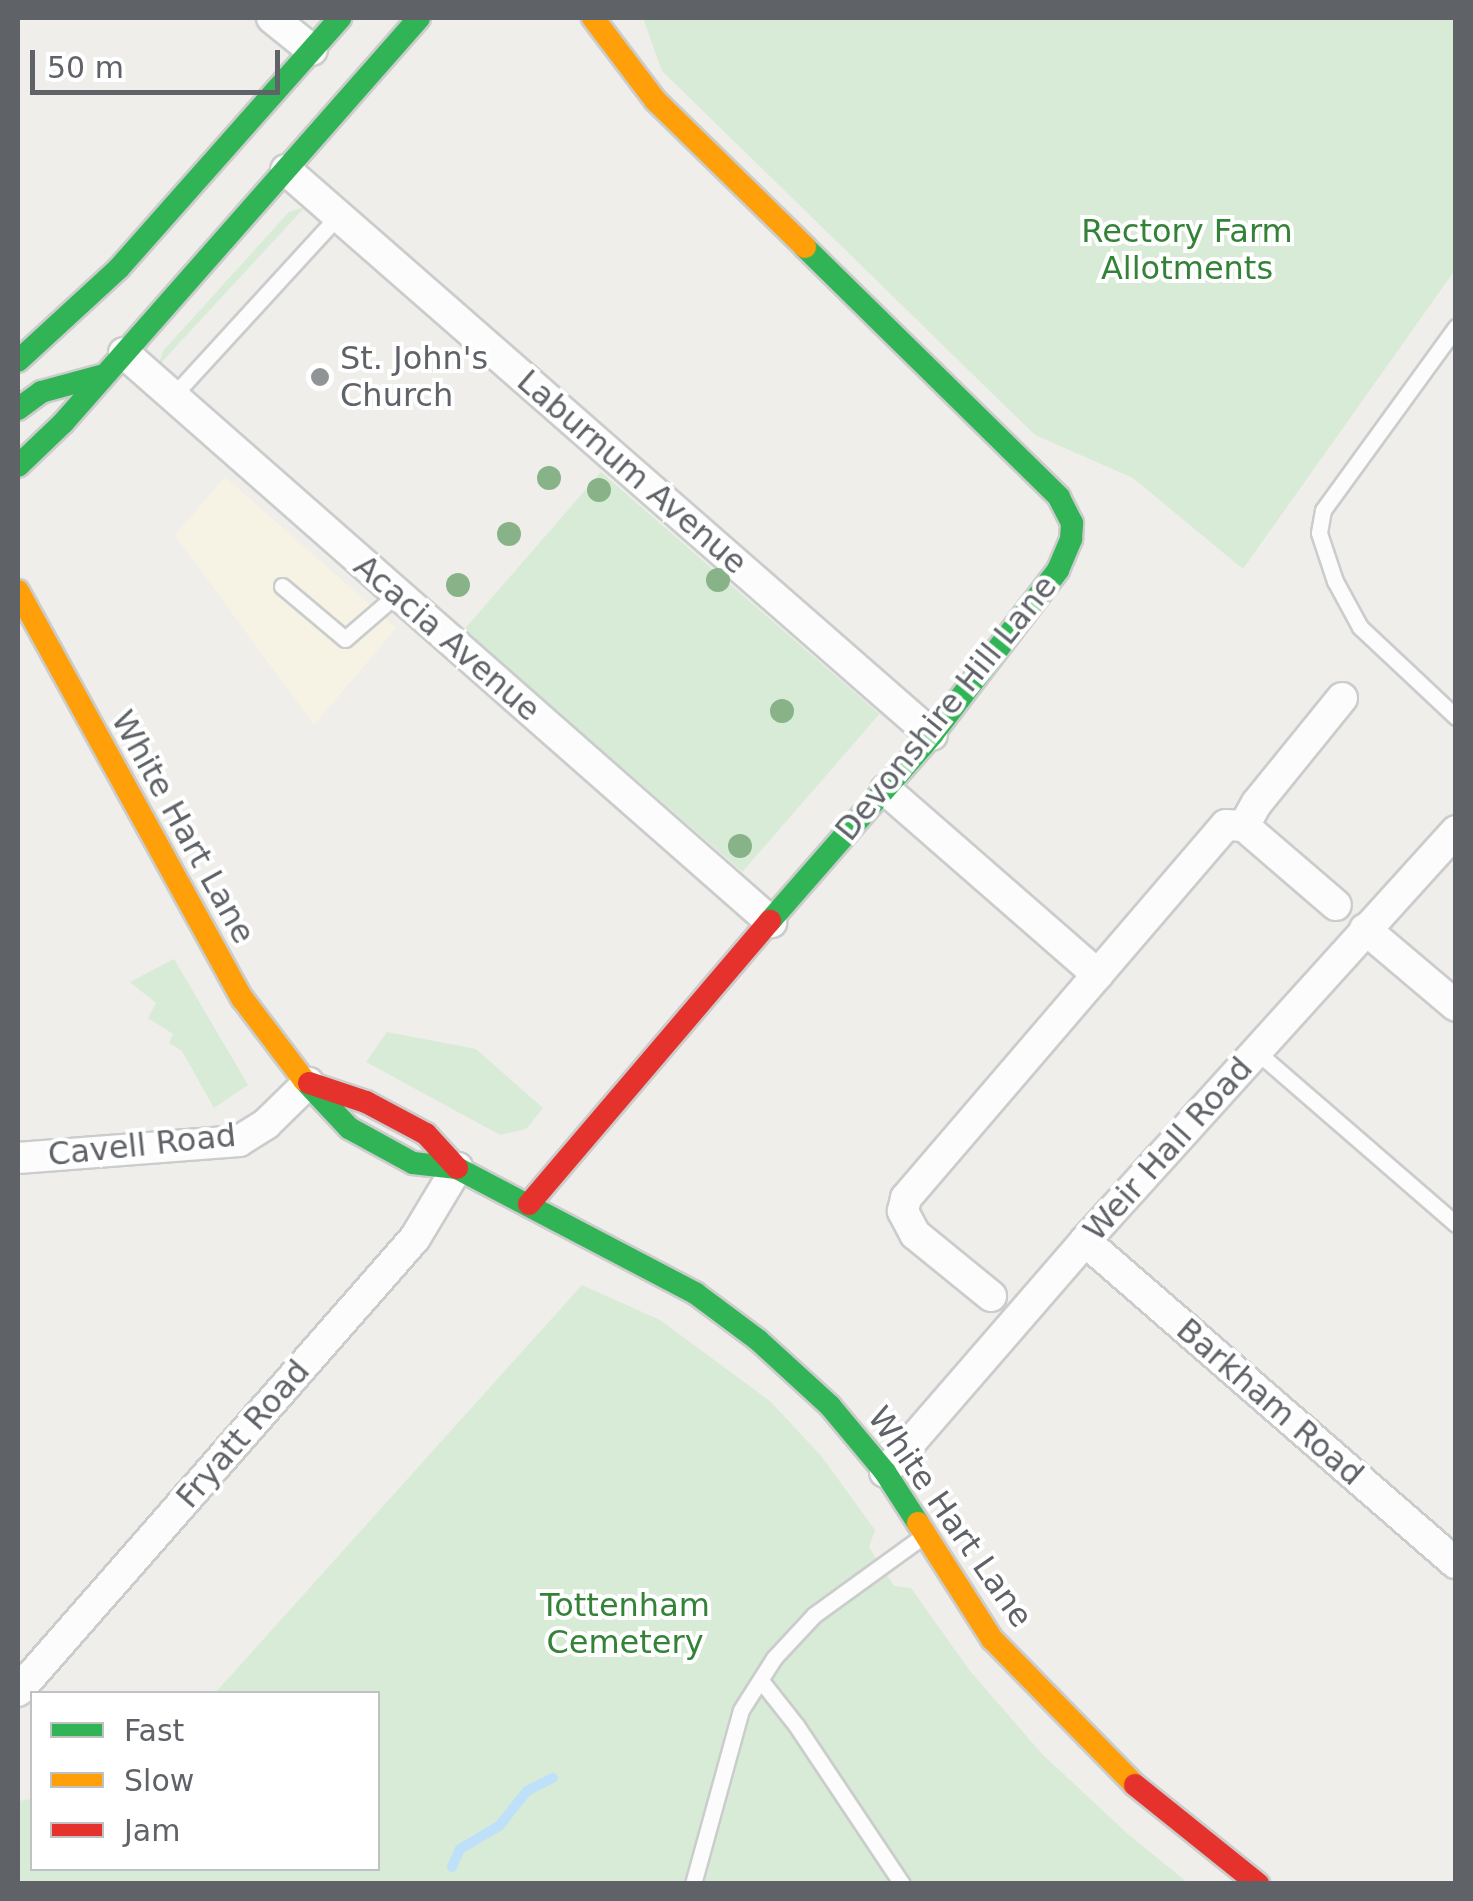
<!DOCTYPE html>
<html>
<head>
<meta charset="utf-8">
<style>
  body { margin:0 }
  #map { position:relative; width:1473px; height:1901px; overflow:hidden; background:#efeeea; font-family:"DejaVu Sans",sans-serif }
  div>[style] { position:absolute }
  .commercial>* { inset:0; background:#f7f3e4 }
  .green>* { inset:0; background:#d8ebd6; transform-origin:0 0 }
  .stream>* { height:10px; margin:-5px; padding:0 5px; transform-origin:5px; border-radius:5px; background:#bfe0f9 }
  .roads { filter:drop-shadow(2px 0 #cbcccc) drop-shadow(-2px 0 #cbcccc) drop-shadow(0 2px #cbcccc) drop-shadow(0 -2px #cbcccc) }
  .lane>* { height:15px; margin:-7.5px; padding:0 7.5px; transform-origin:7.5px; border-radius:7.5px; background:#fdfcfc }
  .street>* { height:30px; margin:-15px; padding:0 15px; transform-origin:15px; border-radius:15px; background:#fdfcfc }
  .fast>* { height:22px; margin:-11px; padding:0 11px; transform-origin:11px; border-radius:11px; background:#30b455 }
  .slow>* { height:22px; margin:-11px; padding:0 11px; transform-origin:11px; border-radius:11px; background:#ff9f0a }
  .jam>* { height:22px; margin:-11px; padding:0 11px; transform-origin:11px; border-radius:11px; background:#e5322d }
  .trees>* { width:24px; height:24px; margin:-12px; border-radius:50%; background:#88b388 }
  .dots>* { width:28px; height:28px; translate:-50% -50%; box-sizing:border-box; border:5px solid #fff; border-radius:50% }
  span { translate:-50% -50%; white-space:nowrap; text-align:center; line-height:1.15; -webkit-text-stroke:8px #fff; paint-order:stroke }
  .park-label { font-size:32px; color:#348238 }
  .poi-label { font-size:32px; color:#5f6368 }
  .left { translate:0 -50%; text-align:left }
  .street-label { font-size:32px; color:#5f6368 }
  .frame { position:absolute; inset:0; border:20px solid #5f6368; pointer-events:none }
  .legend { position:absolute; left:30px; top:1691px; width:350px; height:180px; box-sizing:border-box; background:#fff; border:2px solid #bfc1c3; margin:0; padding:12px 18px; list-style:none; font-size:30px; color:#5f6368 }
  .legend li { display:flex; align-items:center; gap:20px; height:50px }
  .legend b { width:50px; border:2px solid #bfc1c3 }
  .scale { position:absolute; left:30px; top:50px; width:250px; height:45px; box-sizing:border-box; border:5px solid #5f6368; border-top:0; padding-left:12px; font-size:30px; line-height:35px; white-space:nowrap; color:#5f6368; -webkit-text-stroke:8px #fff; paint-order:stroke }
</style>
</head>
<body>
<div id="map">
  <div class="commercial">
    <i style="clip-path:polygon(225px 477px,396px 628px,314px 725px,175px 535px)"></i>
  </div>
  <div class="green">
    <i style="clip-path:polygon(643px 18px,1455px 18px,1455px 270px,1243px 569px,1133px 478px,1035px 435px,662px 71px)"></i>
    <i style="clip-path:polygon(305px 207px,158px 366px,163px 351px,289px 212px)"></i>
    <i style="left:601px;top:472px;width:369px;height:209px;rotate:41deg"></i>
    <i style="clip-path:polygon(174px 959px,248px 1085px,214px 1108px,182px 1051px,169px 1043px,173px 1034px,148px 1018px,156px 1003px,130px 982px)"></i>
    <i style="clip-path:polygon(387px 1032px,476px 1049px,543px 1108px,526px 1129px,500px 1135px,366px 1062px)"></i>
    <i style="clip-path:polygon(582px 1285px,660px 1320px,771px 1402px,822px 1457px,875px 1530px,869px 1547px,894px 1586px,911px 1588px,970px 1671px,1042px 1754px,1128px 1834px,1188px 1883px,18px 1883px,18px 1801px,32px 1799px,32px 1868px,378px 1868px,378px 1694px,215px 1693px)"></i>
  </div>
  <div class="stream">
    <i style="left:452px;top:1867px;width:20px;rotate:-66deg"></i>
    <i style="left:460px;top:1849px;width:45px;rotate:-30.5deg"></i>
    <i style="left:499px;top:1826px;width:45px;rotate:-51.3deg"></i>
    <i style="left:527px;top:1791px;width:29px;rotate:-27deg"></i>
  </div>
  <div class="roads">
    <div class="lane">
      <i style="left:1456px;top:327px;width:226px;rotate:126deg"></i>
      <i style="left:1323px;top:510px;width:23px;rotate:100deg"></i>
      <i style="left:1319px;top:533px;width:51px;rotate:71.6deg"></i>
      <i style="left:1335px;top:581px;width:52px;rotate:61.5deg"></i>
      <i style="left:1360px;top:627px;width:132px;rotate:43.2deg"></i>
      <i style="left:172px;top:397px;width:246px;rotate:-47.5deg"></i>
      <i style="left:282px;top:586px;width:82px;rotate:40.1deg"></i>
      <i style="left:345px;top:639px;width:69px;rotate:-40.9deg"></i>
      <i style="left:1256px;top:1051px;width:264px;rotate:40.9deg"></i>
      <i style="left:762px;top:1682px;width:55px;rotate:51.7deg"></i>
      <i style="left:796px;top:1725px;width:191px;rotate:56.3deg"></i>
      <i style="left:693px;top:1884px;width:180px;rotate:-74.6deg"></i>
      <i style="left:741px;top:1710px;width:62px;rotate:-57.6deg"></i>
      <i style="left:774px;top:1658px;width:59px;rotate:-47.1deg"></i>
      <i style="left:814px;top:1615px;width:135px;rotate:-35.9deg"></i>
    </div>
    <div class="street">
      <i style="left:272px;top:18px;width:51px;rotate:38.7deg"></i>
      <i style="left:286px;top:170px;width:858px;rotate:41.17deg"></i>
      <i style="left:124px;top:353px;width:862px;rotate:41.33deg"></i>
      <i style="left:886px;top:790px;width:281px;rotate:41.1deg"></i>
      <i style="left:1244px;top:826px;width:26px;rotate:-61deg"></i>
      <i style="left:1257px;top:803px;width:135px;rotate:-51deg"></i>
      <i style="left:1365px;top:929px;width:119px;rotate:40.2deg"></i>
      <i style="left:18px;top:1158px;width:222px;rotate:-4.4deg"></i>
      <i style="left:239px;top:1141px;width:32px;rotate:-32deg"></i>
      <i style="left:266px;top:1124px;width:59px;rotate:-44.3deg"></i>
      <i style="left:1085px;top:1241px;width:491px;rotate:41deg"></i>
      <i style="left:991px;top:1296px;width:98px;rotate:-140.8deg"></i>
      <i style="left:915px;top:1234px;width:26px;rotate:-118deg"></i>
      <i style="left:903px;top:1211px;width:13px;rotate:-77deg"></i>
      <i style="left:906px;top:1198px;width:491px;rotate:-49.4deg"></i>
      <i style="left:1226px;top:825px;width:18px;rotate:3deg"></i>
      <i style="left:1244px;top:826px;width:121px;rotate:40.7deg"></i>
      <i style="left:885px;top:1472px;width:306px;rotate:-49.1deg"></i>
      <i style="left:1085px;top:1241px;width:553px;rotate:-47.86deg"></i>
      <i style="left:18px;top:1691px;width:602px;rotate:-48.77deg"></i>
      <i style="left:415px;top:1238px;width:82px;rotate:-59deg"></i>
    </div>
    <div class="fast">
      <i style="left:18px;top:361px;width:137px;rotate:-42.6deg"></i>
      <i style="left:119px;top:268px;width:334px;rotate:-48.5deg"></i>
      <i style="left:18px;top:409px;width:29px;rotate:-36deg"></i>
      <i style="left:41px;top:392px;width:61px;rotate:-15.2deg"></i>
      <i style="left:18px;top:466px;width:62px;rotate:-43.7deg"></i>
      <i style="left:63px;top:423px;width:539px;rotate:-48.68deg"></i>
      <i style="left:770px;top:921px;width:247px;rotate:-48.9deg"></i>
      <i style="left:932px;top:735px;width:208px;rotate:-52.6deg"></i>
      <i style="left:1058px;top:570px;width:34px;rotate:-67deg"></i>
      <i style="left:1071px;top:539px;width:16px;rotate:-86deg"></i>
      <i style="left:1072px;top:523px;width:29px;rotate:-117deg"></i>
      <i style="left:1059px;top:497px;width:356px;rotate:-135.5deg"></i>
      <i style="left:304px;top:1080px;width:66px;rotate:46.8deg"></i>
      <i style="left:349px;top:1128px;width:73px;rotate:28.7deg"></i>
      <i style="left:413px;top:1163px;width:44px;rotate:6.5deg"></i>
      <i style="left:457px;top:1168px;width:269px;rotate:27.7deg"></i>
      <i style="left:695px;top:1293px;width:79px;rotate:36.7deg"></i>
      <i style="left:758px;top:1340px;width:98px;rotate:42.5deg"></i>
      <i style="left:830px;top:1406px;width:86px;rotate:50.2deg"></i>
      <i style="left:885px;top:1472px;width:61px;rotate:57.1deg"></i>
    </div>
    <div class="slow">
      <i style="left:593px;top:18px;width:103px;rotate:52.9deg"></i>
      <i style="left:655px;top:100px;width:210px;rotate:44.4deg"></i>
      <i style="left:18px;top:591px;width:465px;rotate:61.2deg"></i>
      <i style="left:242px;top:998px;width:103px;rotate:52.9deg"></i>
      <i style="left:918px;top:1523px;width:138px;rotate:57.5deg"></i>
      <i style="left:992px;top:1639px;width:204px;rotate:45.6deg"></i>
    </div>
    <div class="jam">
      <i style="left:309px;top:1083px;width:60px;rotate:18.4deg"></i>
      <i style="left:366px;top:1102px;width:68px;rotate:28.1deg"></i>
      <i style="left:426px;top:1134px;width:46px;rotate:47.6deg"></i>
      <i style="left:529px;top:1204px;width:372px;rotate:-49.6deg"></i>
      <i style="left:1135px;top:1785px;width:158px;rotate:38.8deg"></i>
    </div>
  </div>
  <div class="trees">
    <i style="left:549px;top:478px"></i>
    <i style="left:599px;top:490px"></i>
    <i style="left:509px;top:534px"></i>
    <i style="left:718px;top:580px"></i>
    <i style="left:458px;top:585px"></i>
    <i style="left:782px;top:711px"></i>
    <i style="left:740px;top:846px"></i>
  </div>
  <div class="dots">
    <i style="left:320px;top:377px;background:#919496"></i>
  </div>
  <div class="park-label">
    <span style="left:1187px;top:250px">Rectory Farm<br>Allotments</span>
    <span style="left:625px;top:1624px">Tottenham<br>Cemetery</span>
  </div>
  <div class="poi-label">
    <span class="left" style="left:340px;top:377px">St. John's<br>Church</span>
  </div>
  <div class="street-label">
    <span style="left:632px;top:472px;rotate:41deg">Laburnum Avenue</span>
    <span style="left:447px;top:638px;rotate:41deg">Acacia Avenue</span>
    <span style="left:946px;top:708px;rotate:-51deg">Devonshire Hill Lane</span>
    <span style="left:183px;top:827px;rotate:61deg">White Hart Lane</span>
    <span style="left:142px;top:1145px;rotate:-6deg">Cavell Road</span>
    <span style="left:1168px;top:1149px;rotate:-48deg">Weir Hall Road</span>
    <span style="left:1270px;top:1402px;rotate:41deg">Barkham Road</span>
    <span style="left:243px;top:1434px;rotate:-49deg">Fryatt Road</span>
    <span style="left:950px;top:1517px;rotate:55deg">White Hart Lane</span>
  </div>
  <div class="frame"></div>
  <ul class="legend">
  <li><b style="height:12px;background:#30b455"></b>Fast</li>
  <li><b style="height:12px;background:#ff9f0a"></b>Slow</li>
  <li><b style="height:12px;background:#e5322d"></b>Jam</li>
  </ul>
  <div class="scale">50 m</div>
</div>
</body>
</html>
